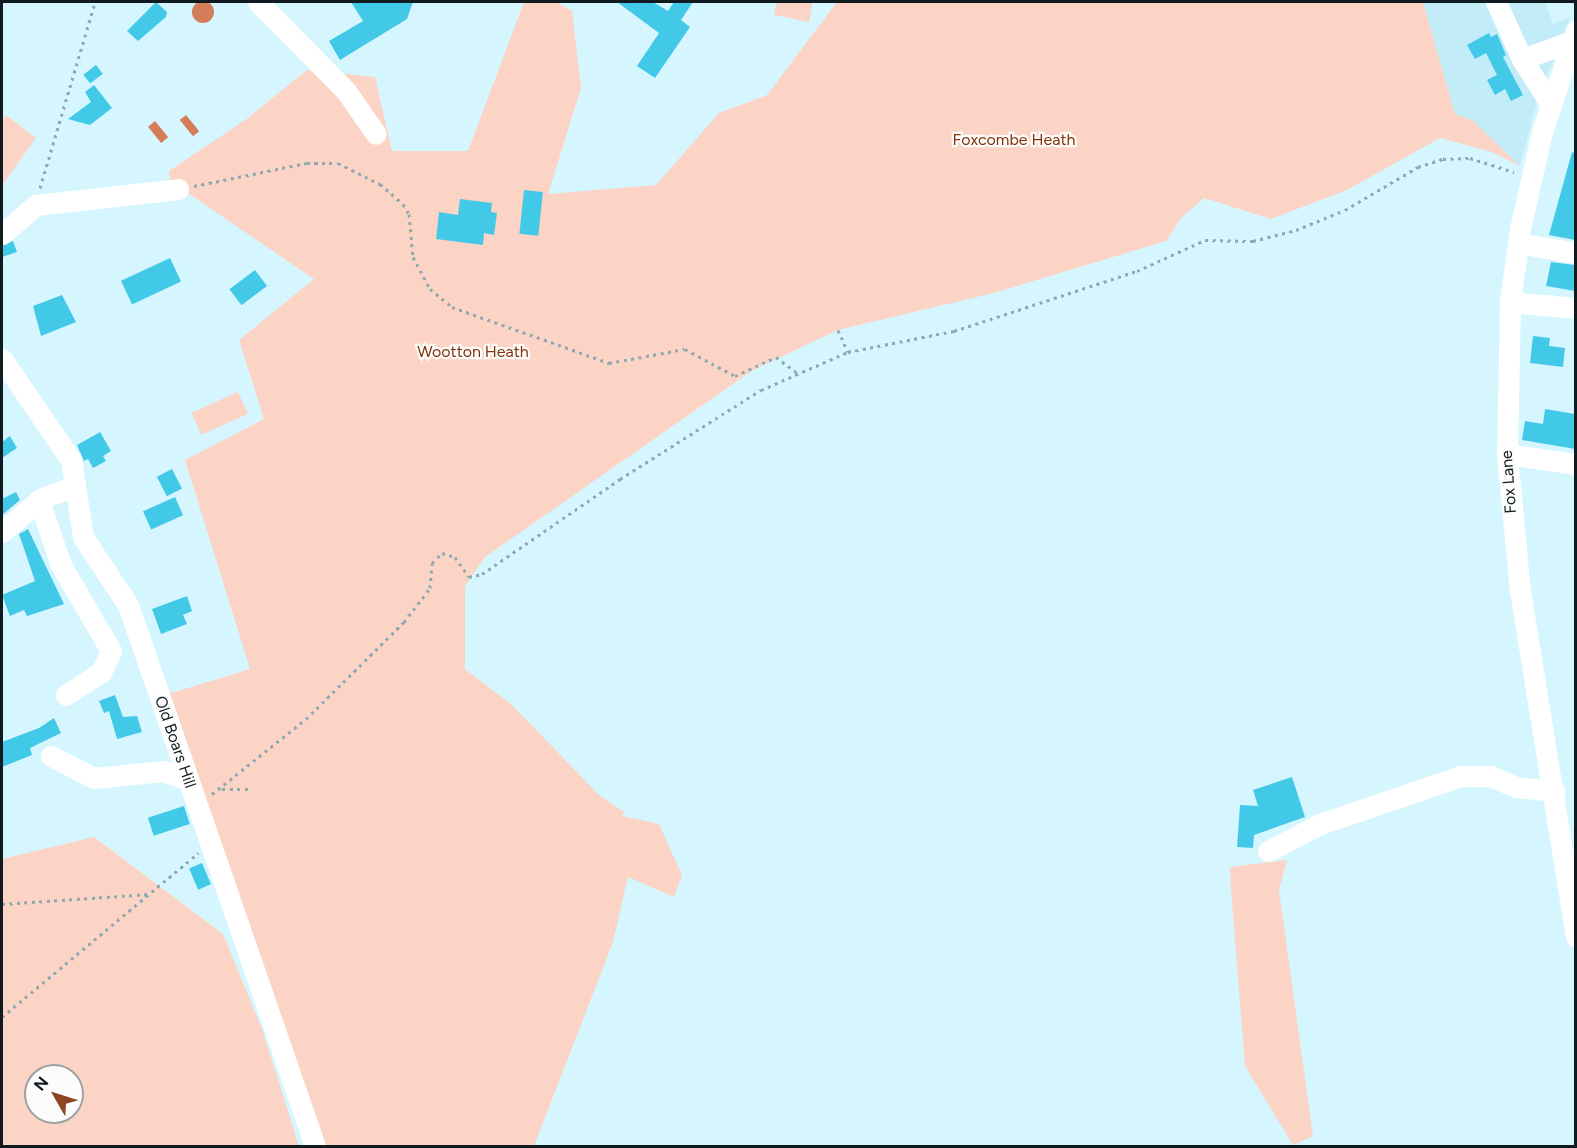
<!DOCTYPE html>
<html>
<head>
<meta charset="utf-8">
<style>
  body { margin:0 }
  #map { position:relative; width:1577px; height:1148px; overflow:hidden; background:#d5f6ff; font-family:Figtree,sans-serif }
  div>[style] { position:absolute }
  .built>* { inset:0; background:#c2ecf8 }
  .green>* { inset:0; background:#fbd4c5; transform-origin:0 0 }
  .water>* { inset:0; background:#d47d58; transform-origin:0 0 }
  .round { border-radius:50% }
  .building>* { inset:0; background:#43c9e8; transform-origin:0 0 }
  .path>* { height:3px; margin-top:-1.5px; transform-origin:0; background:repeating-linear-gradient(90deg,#8fa9b0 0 3px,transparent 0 7.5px) }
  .minor>* { height:21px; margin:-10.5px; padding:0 10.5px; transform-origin:10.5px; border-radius:10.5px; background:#fff }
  span { translate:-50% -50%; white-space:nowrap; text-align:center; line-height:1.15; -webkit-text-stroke:4.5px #fcfcfc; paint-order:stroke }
  .park-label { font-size:16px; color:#823307 }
  .street-label { font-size:16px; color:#0f1b1e }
  .frame { position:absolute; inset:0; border:3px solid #0f1b1e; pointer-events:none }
  .north { position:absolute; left:24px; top:1064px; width:60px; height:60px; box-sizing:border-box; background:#fcfcfc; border:2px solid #9da2a3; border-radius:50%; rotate:309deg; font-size:16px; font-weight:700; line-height:24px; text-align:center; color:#0f1b1e }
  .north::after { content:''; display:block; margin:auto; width:21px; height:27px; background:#8e4625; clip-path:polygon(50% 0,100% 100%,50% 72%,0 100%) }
</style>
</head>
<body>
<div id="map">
  <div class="built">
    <i style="clip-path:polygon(1423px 2px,1545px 2px,1553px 24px,1570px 17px,1537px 101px,1520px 166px,1472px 120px,1455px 114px)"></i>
  </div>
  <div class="green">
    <i style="clip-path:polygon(524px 2px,556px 2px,572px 11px,581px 88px,548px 194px,656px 185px,719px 113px,767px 95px,837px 2px,1423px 2px,1455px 114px,1472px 120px,1520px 166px,1492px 152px,1440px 138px,1347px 190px,1271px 219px,1204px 198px,1182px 217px,1166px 241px,994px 293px,838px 330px,753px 370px,485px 557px,465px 586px,465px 669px,511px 704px,599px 795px,624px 812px,622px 816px,659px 824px,682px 875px,674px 897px,628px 877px,613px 942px,534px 1146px,318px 1146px,165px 695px,250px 669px,185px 460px,264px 419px,239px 340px,314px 279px,170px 181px,169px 171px,248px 118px,307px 70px,375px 77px,392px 151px,468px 151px)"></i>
    <i style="clip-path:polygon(777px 2px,813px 2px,809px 22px,774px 15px)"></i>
    <i style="clip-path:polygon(6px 115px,36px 138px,2px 185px,2px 122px)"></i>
    <i style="left:238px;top:392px;width:24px;height:51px;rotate:66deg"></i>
    <i style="clip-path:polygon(evenodd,94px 837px,223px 934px,262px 1029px,299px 1146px,2px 1146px,2px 859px,94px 837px,36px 1076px,72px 1076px,72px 1112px,36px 1112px,36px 1076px)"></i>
    <i style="clip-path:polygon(1287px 860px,1279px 890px,1313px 1136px,1293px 1145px,1245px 1066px,1231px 890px,1230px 867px)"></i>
  </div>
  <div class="water">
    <i class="round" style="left:192px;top:1px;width:22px;height:22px"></i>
    <i style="left:186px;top:115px;width:21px;height:8px;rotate:51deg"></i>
    <i style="left:155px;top:121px;width:21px;height:9px;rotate:51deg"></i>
  </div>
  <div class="building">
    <i style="clip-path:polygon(156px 2px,167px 12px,166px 17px,138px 41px,127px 31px)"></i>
    <i style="clip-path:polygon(351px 2px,413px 2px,407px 19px,340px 60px,329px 41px,363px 21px)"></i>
    <i style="clip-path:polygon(617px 2px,653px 2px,668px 11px,674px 2px,693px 2px,681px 20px,690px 27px,655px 78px,637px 66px,659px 33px)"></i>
    <i style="clip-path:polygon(1489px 33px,1491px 37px,1497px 34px,1506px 55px,1503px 57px,1523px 95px,1511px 101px,1505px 89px,1495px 95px,1487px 80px,1497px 75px,1486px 53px,1475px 59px,1467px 45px)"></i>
    <i style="left:96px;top:65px;width:11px;height:16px;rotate:52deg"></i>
    <i style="clip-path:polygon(94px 85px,112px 108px,90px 125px,68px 119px,91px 102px,85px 92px)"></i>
    <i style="clip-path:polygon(1572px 152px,1575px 153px,1575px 240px,1549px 235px)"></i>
    <i style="left:524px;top:190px;width:19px;height:44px;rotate:6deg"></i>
    <i style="clip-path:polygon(460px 199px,492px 203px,491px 212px,497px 213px,494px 235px,484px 233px,483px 245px,436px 239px,439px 212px,458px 215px)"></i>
    <i style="clip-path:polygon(13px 241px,17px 252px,2px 257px,2px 246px)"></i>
    <i style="left:170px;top:258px;width:26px;height:54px;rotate:65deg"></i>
    <i style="clip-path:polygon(1551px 262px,1575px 265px,1575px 291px,1546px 286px)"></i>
    <i style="left:255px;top:270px;width:20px;height:32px;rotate:53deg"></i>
    <i style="clip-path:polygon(62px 295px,76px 322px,41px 336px,33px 306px)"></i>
    <i style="clip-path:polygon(1533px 336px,1550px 338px,1549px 346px,1565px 348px,1563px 367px,1530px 363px)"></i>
    <i style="clip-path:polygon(1545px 409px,1575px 414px,1575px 449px,1522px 440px,1525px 421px,1543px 424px)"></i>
    <i style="clip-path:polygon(100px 432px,111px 451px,103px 456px,106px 461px,93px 468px,88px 459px,84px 461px,77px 445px)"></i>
    <i style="clip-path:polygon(10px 436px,17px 448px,2px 458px,2px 442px)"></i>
    <i style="left:172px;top:469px;width:22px;height:17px;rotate:63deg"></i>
    <i style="clip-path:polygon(16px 492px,20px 500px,2px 515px,2px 499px)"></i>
    <i style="left:175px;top:497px;width:20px;height:35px;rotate:66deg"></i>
    <i style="clip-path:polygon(28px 529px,64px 604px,27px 616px,24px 610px,10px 616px,2px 595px,35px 581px,19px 534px)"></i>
    <i style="clip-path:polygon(187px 596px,192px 611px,183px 615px,187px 624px,161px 634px,152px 609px)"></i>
    <i style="clip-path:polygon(115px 695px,123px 717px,137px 716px,142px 732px,117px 739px,109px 711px,104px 713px,99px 701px)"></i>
    <i style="clip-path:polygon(54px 718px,61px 733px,30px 748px,32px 755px,2px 767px,2px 742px,39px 728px)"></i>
    <i style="clip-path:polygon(1292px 777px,1305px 817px,1254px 835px,1253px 848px,1237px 847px,1240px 805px,1258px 806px,1253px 790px)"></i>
    <i style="left:184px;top:806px;width:19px;height:38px;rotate:72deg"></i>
    <i style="left:202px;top:863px;width:23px;height:14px;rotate:67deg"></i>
  </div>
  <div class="path">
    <i style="left:194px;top:186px;width:115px;rotate:-11.5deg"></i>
    <i style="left:307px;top:163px;width:31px"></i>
    <i style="left:338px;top:163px;width:47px;rotate:26.6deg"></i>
    <i style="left:380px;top:184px;width:30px;rotate:41deg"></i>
    <i style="left:403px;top:204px;width:12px;rotate:59deg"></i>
    <i style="left:409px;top:214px;width:43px;rotate:84.7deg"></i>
    <i style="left:413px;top:257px;width:36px;rotate:62deg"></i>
    <i style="left:430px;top:289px;width:28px;rotate:39deg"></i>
    <i style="left:452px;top:307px;width:167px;rotate:19.6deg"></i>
    <i style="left:609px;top:363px;width:77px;rotate:-10.4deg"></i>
    <i style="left:685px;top:349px;width:57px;rotate:28.4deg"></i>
    <i style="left:735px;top:376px;width:45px;rotate:-24.9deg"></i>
    <i style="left:776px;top:357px;width:26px;rotate:37deg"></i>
    <i style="left:40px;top:188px;width:194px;rotate:-73.5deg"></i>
    <i style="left:838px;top:330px;width:24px;rotate:66deg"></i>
    <i style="left:222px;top:789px;width:26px"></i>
    <i style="left:212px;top:794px;width:120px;rotate:-38.6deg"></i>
    <i style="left:306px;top:719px;width:138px;rotate:-44.7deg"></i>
    <i style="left:404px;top:622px;width:43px;rotate:-52.6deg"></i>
    <i style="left:430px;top:588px;width:25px;rotate:-85deg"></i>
    <i style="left:432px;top:563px;width:14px;rotate:-45deg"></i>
    <i style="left:442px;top:553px;width:14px;rotate:17deg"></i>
    <i style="left:455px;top:557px;width:24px;rotate:55deg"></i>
    <i style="left:469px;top:577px;width:13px;rotate:-13deg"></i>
    <i style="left:482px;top:574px;width:168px;rotate:-34.5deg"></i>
    <i style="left:620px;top:479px;width:167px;rotate:-32.3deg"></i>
    <i style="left:761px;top:390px;width:95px;rotate:-23.6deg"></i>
    <i style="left:848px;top:352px;width:108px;rotate:-11.2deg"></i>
    <i style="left:954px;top:331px;width:193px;rotate:-18.2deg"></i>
    <i style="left:1137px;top:271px;width:75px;rotate:-24.5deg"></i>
    <i style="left:1205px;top:240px;width:48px;rotate:1.2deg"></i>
    <i style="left:1253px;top:241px;width:44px;rotate:-14.3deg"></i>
    <i style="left:1296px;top:230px;width:53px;rotate:-22.2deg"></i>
    <i style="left:1345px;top:210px;width:85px;rotate:-30.5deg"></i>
    <i style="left:1418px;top:167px;width:26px;rotate:-18deg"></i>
    <i style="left:1443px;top:159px;width:27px;rotate:-2deg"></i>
    <i style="left:1470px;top:158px;width:46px;rotate:17.7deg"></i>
    <i style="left:2px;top:904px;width:148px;rotate:-3.9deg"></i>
    <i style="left:2px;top:1017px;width:256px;rotate:-39.9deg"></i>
  </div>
  <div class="minor">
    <i style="left:258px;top:2px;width:125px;rotate:45.3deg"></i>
    <i style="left:346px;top:91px;width:52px;rotate:55.1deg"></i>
    <i style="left:1496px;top:2px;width:63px;rotate:65.5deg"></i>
    <i style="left:1576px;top:31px;width:107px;rotate:108.6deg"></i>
    <i style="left:1542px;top:132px;width:99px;rotate:102.8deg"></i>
    <i style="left:1520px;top:229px;width:74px;rotate:97.8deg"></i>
    <i style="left:1510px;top:302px;width:152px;rotate:91.1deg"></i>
    <i style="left:1507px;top:454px;width:138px;rotate:84.6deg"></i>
    <i style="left:1520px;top:591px;width:350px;rotate:80.8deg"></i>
    <i style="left:1551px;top:105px;width:54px;rotate:-122.2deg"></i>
    <i style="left:1522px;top:59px;width:53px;rotate:-19.8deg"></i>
    <i style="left:2px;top:234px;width:45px;rotate:-40.5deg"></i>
    <i style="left:36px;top:205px;width:143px;rotate:-6.4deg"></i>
    <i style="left:1518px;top:243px;width:59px;rotate:9.8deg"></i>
    <i style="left:1510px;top:302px;width:66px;rotate:5.2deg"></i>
    <i style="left:2px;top:359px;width:122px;rotate:55.7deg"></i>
    <i style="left:71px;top:460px;width:78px;rotate:81.1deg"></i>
    <i style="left:83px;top:537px;width:82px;rotate:56.5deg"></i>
    <i style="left:128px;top:605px;width:572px;rotate:70.93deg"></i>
    <i style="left:1507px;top:454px;width:70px;rotate:8.2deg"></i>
    <i style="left:39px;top:500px;width:69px;rotate:71.3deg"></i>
    <i style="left:61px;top:565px;width:99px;rotate:59.8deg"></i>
    <i style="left:111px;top:651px;width:23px;rotate:115deg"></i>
    <i style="left:101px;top:672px;width:42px;rotate:146.7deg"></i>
    <i style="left:2px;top:532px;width:52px;rotate:-40.4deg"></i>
    <i style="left:42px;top:498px;width:35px;rotate:-20deg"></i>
    <i style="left:51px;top:756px;width:48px;rotate:27.1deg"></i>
    <i style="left:94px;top:778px;width:69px;rotate:-5.8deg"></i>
    <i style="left:163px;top:771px;width:27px;rotate:20deg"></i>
    <i style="left:1268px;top:851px;width:59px;rotate:-27.4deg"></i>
    <i style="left:1320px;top:824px;width:149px;rotate:-18.8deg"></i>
    <i style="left:1461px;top:776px;width:29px"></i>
    <i style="left:1490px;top:776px;width:28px;rotate:23deg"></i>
    <i style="left:1516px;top:787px;width:39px;rotate:6deg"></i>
  </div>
  <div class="park-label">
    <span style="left:1014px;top:140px">Foxcombe Heath</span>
    <span style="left:473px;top:352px">Wootton Heath</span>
  </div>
  <div class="street-label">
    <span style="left:1509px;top:482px;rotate:-94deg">Fox Lane</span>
    <span style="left:175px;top:742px;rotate:71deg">Old Boars Hill</span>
  </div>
  <div class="frame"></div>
  <div class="north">N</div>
</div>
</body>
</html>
